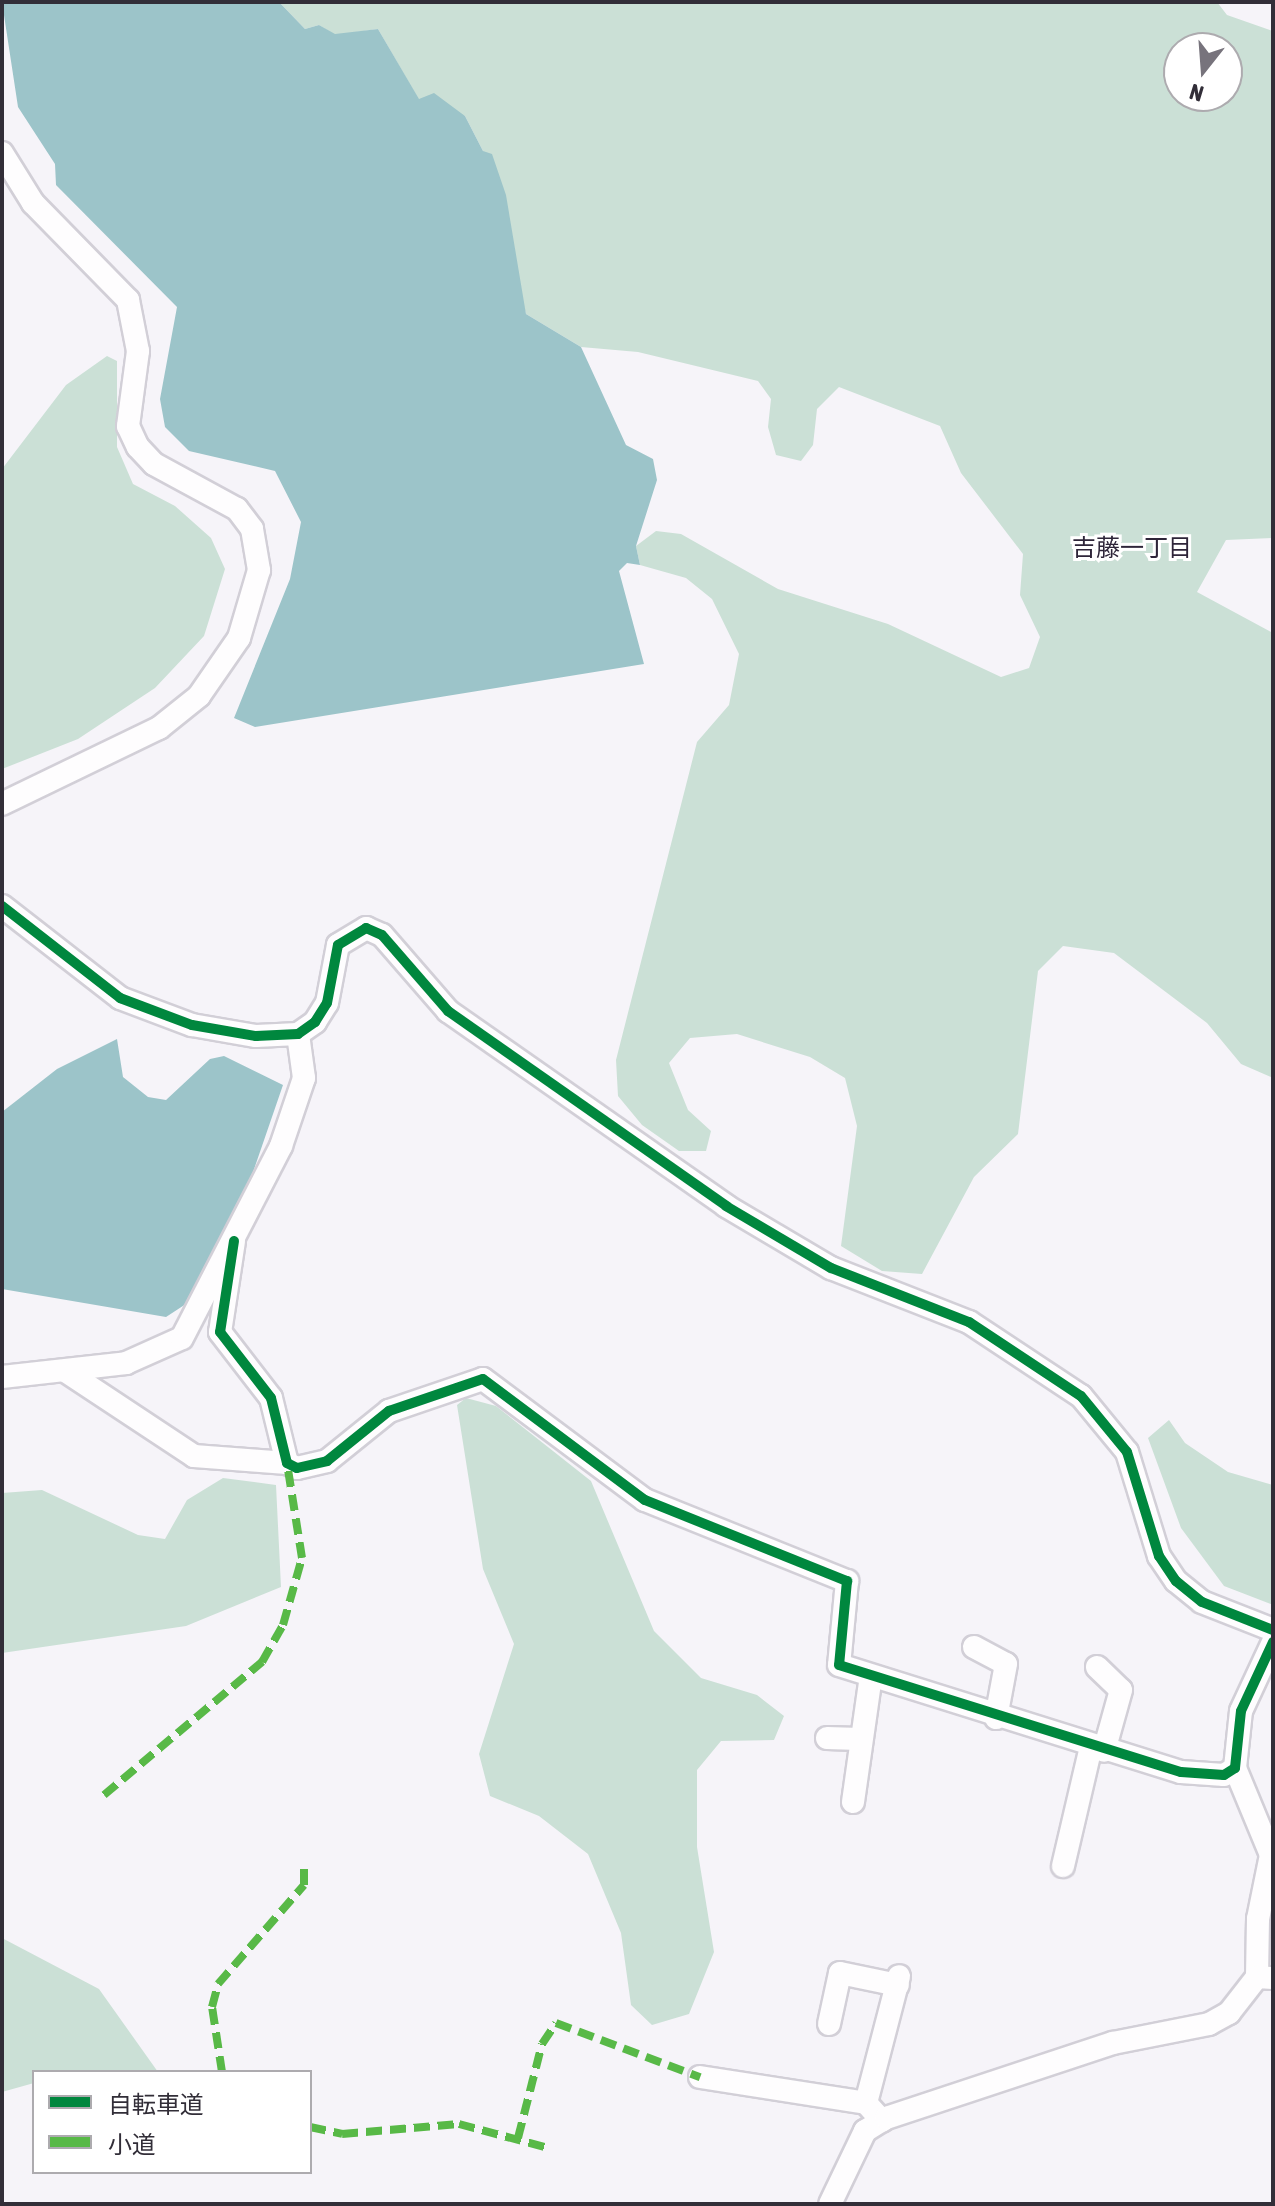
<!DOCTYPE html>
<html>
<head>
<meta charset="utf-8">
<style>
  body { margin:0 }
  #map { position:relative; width:1275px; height:2206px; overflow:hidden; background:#f6f4f9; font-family:"Asap Condensed","Noto Sans JP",sans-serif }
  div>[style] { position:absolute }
  .green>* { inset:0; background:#cbe0d6 }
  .water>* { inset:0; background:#9cc4c9 }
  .roads { filter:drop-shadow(2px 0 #d2cfd7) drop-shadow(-2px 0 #d2cfd7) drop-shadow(0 2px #d2cfd7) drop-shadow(0 -2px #d2cfd7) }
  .minor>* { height:22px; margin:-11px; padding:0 11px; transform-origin:11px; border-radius:11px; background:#fefdfe }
  .quiet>* { height:8px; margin-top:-4px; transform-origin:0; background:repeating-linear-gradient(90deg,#58b947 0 16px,transparent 0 24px) }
  .cycleway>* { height:10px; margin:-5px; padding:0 5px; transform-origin:5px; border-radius:5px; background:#00873e }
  span { translate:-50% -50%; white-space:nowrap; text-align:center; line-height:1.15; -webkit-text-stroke:6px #fff; paint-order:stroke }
  .neighbourhood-label { font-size:24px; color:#2e2539 }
  .frame { position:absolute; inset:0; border:4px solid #322e38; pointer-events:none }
  .legend { position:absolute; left:32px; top:2070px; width:280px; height:104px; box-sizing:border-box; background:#fff; border:2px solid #adabaf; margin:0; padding:10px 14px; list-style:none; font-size:24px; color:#322e38 }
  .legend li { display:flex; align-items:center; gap:16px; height:40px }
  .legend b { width:40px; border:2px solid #adabaf }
  .north { position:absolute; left:1163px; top:32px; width:80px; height:80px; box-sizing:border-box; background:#fff; border:2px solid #adabaf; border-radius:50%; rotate:197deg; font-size:22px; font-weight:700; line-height:32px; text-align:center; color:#322e38 }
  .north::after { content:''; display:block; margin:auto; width:28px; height:36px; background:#77737c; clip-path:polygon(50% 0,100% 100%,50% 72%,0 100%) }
</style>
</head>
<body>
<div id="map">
  <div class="green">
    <i style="clip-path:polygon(evenodd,266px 2px,1217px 2px,1227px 15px,1273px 31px,1273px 538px,1226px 540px,1197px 592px,1273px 633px,1273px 1078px,1241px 1064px,1207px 1023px,1114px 953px,1063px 946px,1038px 971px,1018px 1134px,974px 1177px,922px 1274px,882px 1271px,841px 1246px,857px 1126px,845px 1078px,810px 1057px,737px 1034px,690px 1038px,669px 1063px,688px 1110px,711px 1131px,706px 1151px,679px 1151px,642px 1125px,618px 1096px,616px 1060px,697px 742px,729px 705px,739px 654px,712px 599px,686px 578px,640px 565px,636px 546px,656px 531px,681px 534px,778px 589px,888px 624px,1001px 677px,1029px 668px,1040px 637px,1020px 595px,1023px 554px,961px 473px,940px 426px,839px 387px,817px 409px,813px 445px,801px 461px,776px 455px,768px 427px,771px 399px,758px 381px,638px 352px,581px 347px,526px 314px,483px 151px,465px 116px,419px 100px,378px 29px,335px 35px,319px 25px,305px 29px,280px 3px,266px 2px,1179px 48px,1227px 48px,1227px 96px,1179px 96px,1179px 48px)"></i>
    <i style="clip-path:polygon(107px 356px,117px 361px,117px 447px,133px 484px,175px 506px,211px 538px,225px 569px,204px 636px,155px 688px,78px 739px,2px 769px,2px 469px,66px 385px)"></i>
    <i style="clip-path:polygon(466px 1398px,496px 1406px,591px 1481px,654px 1631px,701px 1678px,757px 1695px,784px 1716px,774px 1740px,721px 1741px,697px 1770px,697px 1847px,714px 1952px,689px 2014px,652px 2025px,631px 2005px,621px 1933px,588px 1854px,539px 1816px,490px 1796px,479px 1754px,514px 1644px,483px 1569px,457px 1405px)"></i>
    <i style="clip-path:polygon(1169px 1420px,1185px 1443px,1228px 1472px,1273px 1485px,1273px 1605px,1224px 1586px,1181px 1528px,1148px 1438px)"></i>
    <i style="clip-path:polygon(223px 1478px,276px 1485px,281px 1587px,186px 1626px,2px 1653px,2px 1493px,42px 1490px,138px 1535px,165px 1539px,187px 1500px)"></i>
    <i style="clip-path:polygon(2px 1938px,99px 1989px,158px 2072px,34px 2072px,34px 2083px,2px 2092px)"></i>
  </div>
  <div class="water">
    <i style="clip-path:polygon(2px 2px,280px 3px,305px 29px,319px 25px,335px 34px,378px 29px,419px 99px,434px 93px,465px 116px,483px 151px,492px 154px,506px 195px,526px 314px,581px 347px,626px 445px,653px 459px,657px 480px,636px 546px,640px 565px,627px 563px,619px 571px,644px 664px,255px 727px,234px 718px,290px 579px,301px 522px,275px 471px,189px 451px,165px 427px,160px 399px,177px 307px,56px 185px,55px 164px,18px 107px)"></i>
    <i style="clip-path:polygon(117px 1039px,123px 1077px,148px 1097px,166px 1100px,210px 1059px,224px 1056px,283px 1085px,250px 1181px,189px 1302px,166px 1317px,2px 1289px,2px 1112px,57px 1069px)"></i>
  </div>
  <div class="roads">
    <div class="minor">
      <i style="left:2px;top:153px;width:59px;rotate:58.2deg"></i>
      <i style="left:33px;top:203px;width:136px;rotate:45.6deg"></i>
      <i style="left:128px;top:300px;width:52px;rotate:78.9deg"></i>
      <i style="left:138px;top:351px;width:76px;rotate:97.6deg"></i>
      <i style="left:128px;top:426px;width:23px;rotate:65deg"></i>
      <i style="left:138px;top:447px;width:23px;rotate:47deg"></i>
      <i style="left:154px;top:464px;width:94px;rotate:28.5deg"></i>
      <i style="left:237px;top:509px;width:25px;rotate:53deg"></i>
      <i style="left:252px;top:529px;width:42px;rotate:80.3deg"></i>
      <i style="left:259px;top:570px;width:71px;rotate:106.4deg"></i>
      <i style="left:239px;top:638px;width:70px;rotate:124.6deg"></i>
      <i style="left:199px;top:696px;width:51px;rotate:141.3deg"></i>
      <i style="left:159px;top:728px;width:174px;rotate:154.2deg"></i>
      <i style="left:2px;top:906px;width:150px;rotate:37.9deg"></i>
      <i style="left:120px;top:998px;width:77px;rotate:20.6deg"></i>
      <i style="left:192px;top:1025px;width:65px;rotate:9.8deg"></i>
      <i style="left:256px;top:1036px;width:42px;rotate:-2.7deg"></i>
      <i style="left:298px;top:1034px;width:21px;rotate:-35deg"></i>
      <i style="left:315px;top:1022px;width:22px;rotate:-58deg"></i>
      <i style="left:327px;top:1003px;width:59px;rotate:-79.3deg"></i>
      <i style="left:338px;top:945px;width:33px;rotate:-31deg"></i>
      <i style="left:366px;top:928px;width:17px;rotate:24deg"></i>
      <i style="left:382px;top:935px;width:101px;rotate:49deg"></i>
      <i style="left:448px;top:1011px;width:340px;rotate:35deg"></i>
      <i style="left:726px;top:1206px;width:122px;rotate:30.6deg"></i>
      <i style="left:831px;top:1268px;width:148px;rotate:21.4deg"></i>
      <i style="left:969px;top:1322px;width:134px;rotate:33.5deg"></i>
      <i style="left:1081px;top:1396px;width:72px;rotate:50.6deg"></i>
      <i style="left:1127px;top:1452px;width:109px;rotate:72.9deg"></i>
      <i style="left:1159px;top:1556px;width:30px;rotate:56deg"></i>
      <i style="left:1176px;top:1581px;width:33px;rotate:39deg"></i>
      <i style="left:1202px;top:1602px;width:76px;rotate:21.5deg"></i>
      <i style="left:234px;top:1241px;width:92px;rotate:98.7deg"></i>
      <i style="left:220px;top:1332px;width:83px;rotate:52.3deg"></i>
      <i style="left:271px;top:1398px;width:67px;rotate:76.2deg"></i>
      <i style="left:287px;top:1463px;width:11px;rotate:27deg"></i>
      <i style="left:297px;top:1468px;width:31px;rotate:-13deg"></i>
      <i style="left:327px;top:1461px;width:80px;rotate:-38.9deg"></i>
      <i style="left:389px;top:1411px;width:99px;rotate:-18.8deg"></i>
      <i style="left:483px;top:1379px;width:202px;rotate:36.8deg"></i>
      <i style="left:645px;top:1500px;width:218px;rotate:21.9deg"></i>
      <i style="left:847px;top:1581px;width:84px;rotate:95.4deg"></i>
      <i style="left:839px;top:1665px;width:358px;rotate:17.4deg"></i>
      <i style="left:1181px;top:1772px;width:43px;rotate:4deg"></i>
      <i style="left:1224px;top:1775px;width:13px;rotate:-32deg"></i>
      <i style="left:1235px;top:1768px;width:57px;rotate:-84deg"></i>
      <i style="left:1241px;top:1711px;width:76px;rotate:-65.1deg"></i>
      <i style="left:67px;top:1372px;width:152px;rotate:33.5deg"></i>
      <i style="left:194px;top:1456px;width:93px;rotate:4.3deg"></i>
      <i style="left:2px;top:1377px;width:125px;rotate:-6.4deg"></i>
      <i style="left:126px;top:1363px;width:61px;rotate:-24.1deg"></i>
      <i style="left:182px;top:1338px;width:216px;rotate:-62.7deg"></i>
      <i style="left:281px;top:1146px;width:72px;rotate:-71.3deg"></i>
      <i style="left:304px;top:1078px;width:44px;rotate:-97.8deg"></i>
      <i style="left:974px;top:1647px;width:36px;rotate:28deg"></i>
      <i style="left:1006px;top:1664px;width:55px;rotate:100.5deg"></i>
      <i style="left:1097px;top:1667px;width:33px;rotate:44deg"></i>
      <i style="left:1121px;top:1690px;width:63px;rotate:105.6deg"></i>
      <i style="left:827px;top:1738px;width:32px;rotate:2deg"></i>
      <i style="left:1235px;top:1768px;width:94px;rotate:67.5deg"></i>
      <i style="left:1271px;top:1855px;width:65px;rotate:101.5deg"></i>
      <i style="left:1258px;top:1919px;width:58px;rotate:91deg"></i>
      <i style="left:853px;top:1802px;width:127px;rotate:-81.9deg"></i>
      <i style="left:1063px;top:1866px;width:122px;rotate:-76.8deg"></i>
      <i style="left:829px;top:2024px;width:52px;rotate:-77.8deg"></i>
      <i style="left:840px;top:1973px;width:59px;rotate:11.7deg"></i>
      <i style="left:700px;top:2077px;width:168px;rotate:8.9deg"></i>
      <i style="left:866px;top:2103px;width:24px;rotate:48deg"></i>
      <i style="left:866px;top:2103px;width:131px;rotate:-75.4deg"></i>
      <i style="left:830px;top:2204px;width:81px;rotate:-64.4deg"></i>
      <i style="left:865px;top:2131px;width:25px;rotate:-32deg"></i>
      <i style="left:886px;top:2118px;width:239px;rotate:-18.3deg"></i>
      <i style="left:1113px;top:2043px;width:98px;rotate:-11.2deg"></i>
      <i style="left:1209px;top:2024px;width:23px;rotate:-29deg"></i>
      <i style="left:1229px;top:2013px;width:46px;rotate:-52.1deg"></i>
      <i style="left:1257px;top:1977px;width:16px;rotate:4deg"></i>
    </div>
  </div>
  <div class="quiet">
    <i style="left:104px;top:1795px;width:207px;rotate:-40.1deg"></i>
    <i style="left:262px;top:1662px;width:43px;rotate:-60.4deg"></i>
    <i style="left:283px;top:1625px;width:70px;rotate:-74.2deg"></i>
    <i style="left:302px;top:1558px;width:96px;rotate:-99deg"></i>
    <i style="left:222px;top:2072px;width:66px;rotate:-98.7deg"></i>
    <i style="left:212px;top:2007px;width:24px;rotate:-75deg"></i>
    <i style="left:218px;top:1984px;width:131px;rotate:-49deg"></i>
    <i style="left:304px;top:1885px;width:17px;rotate:-90deg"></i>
    <i style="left:310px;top:2127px;width:33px;rotate:12deg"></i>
    <i style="left:342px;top:2134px;width:117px;rotate:-4.9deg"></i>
    <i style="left:459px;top:2124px;width:92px;rotate:15.1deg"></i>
    <i style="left:518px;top:2138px;width:97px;rotate:-75.7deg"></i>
    <i style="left:542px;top:2044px;width:25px;rotate:-56deg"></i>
    <i style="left:556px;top:2023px;width:154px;rotate:20.6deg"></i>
  </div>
  <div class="cycleway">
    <i style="left:2px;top:906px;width:150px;rotate:37.9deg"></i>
    <i style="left:120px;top:998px;width:77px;rotate:20.6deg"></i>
    <i style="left:192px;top:1025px;width:65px;rotate:9.8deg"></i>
    <i style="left:256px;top:1036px;width:42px;rotate:-2.7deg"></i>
    <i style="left:298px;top:1034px;width:21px;rotate:-35deg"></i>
    <i style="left:315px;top:1022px;width:22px;rotate:-58deg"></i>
    <i style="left:327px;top:1003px;width:59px;rotate:-79.3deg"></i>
    <i style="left:338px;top:945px;width:33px;rotate:-31deg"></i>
    <i style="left:366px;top:928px;width:17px;rotate:24deg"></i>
    <i style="left:382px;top:935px;width:101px;rotate:49deg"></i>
    <i style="left:448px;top:1011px;width:340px;rotate:35deg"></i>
    <i style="left:726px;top:1206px;width:122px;rotate:30.6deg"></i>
    <i style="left:831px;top:1268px;width:148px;rotate:21.4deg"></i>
    <i style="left:969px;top:1322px;width:134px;rotate:33.5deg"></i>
    <i style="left:1081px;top:1396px;width:72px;rotate:50.6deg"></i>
    <i style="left:1127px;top:1452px;width:109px;rotate:72.9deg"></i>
    <i style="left:1159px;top:1556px;width:30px;rotate:56deg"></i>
    <i style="left:1176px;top:1581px;width:33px;rotate:39deg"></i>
    <i style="left:1202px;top:1602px;width:76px;rotate:21.5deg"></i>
    <i style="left:234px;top:1241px;width:92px;rotate:98.7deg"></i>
    <i style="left:220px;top:1332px;width:83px;rotate:52.3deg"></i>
    <i style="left:271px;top:1398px;width:67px;rotate:76.2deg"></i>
    <i style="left:287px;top:1463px;width:11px;rotate:27deg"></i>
    <i style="left:297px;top:1468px;width:31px;rotate:-13deg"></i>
    <i style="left:327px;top:1461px;width:80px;rotate:-38.9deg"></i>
    <i style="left:389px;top:1411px;width:99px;rotate:-18.8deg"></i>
    <i style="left:483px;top:1379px;width:202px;rotate:36.8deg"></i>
    <i style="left:645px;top:1500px;width:218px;rotate:21.9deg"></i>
    <i style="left:847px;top:1581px;width:84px;rotate:95.4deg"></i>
    <i style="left:839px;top:1665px;width:358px;rotate:17.4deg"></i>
    <i style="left:1181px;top:1772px;width:43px;rotate:4deg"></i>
    <i style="left:1224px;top:1775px;width:13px;rotate:-32deg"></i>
    <i style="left:1235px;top:1768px;width:57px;rotate:-84deg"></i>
    <i style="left:1241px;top:1711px;width:76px;rotate:-65.1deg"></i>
  </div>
  <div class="neighbourhood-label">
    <span style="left:1132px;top:548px">吉藤一丁目</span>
  </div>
  <div class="frame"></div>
  <ul class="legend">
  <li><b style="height:10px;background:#00873e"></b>自転車道</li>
  <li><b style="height:10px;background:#58b947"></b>小道</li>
  </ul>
  <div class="north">N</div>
</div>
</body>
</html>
